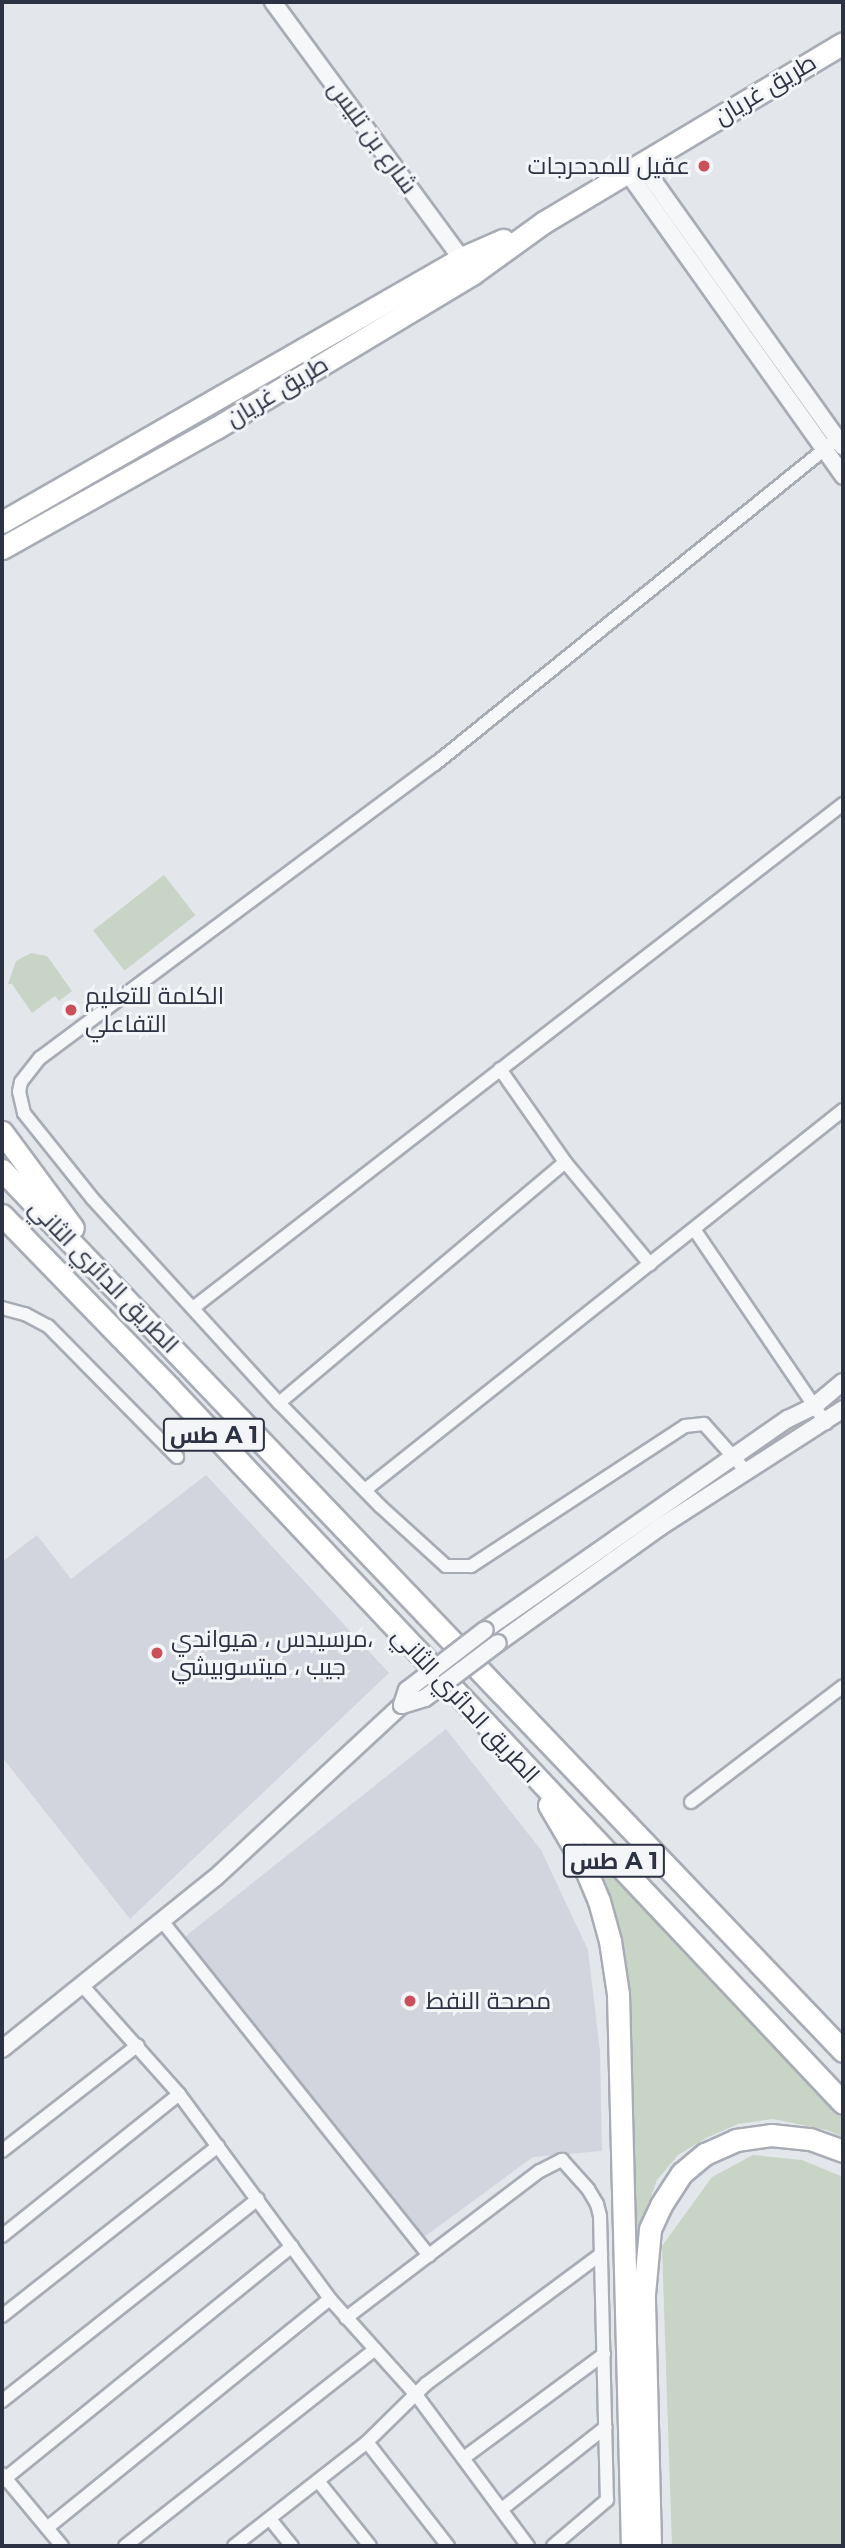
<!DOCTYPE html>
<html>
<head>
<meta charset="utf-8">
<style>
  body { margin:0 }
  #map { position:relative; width:845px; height:2548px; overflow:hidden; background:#e3e6eb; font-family:Montserrat,Cairo,sans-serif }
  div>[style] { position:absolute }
  .built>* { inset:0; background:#d2d5dd }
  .green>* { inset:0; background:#c8d4c5; transform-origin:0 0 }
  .roads { filter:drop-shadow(2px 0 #a8acb5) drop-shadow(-2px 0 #a8acb5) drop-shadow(0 2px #a8acb5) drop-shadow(0 -2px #a8acb5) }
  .minor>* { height:12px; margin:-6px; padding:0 6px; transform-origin:6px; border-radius:6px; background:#f6f7f9 }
  .tertiary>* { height:16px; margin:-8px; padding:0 8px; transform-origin:8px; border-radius:8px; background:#f6f7f9 }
  .trunk>* { height:21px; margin:-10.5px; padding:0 10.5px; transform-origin:10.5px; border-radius:10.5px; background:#fff }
  .bridges { filter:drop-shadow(2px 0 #a8acb5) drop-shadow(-2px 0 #a8acb5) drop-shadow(0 2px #a8acb5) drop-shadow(0 -2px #a8acb5) }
  .tertiary-bridge>* { height:16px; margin:-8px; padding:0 8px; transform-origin:8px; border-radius:8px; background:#f6f7f9 }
  .dots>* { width:19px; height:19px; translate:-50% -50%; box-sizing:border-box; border:4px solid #f3f5f8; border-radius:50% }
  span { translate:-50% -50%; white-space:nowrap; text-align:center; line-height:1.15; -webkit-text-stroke:6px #f3f5f8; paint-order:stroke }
  .shield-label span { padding:2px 5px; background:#f3f5f8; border:2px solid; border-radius:5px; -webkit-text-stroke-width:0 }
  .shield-label { font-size:23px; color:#2c3243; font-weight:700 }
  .street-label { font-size:24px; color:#2c3243 }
  .poi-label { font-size:24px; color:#2c3243 }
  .right { translate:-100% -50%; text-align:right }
  .left { translate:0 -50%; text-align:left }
  .frame { position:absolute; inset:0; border:4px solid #2c3243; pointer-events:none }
</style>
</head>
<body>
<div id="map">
  <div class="built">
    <i style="clip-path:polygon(206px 1475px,389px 1673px,130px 1919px,2px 1757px,2px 1562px,37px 1535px,71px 1579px)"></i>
    <i style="clip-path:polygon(446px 1729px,541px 1850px,588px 1950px,600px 2051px,602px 2151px,533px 2157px,424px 2237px,177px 1943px)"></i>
  </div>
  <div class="green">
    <i style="left:164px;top:875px;width:51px;height:90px;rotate:52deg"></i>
    <i style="clip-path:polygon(31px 953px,47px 956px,72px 991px,59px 1001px,55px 996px,32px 1013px,12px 984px,8px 984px,16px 961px)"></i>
    <i style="clip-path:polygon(586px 1843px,621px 1884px,843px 2117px,843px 2137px,827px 2130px,773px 2119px,738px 2124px,708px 2137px,678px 2155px,657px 2180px,632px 2248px,614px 1933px,607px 1885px)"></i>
    <i style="clip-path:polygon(753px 2155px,802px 2160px,843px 2177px,843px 2546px,672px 2546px,662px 2246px,712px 2177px)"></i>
  </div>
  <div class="roads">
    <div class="minor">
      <i style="left:500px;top:1069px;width:113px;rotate:55deg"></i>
      <i style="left:565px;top:1162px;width:133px;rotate:50.2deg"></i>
      <i style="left:694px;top:1229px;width:235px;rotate:55.8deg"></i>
      <i style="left:2px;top:1308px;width:24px;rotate:15deg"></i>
      <i style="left:25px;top:1314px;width:26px;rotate:28deg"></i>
      <i style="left:48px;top:1326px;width:184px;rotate:45.4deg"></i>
      <i style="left:193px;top:1308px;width:823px;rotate:-37.79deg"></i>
      <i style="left:279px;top:1403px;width:374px;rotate:-40.1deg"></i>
      <i style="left:745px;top:1470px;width:62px;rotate:-131.7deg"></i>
      <i style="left:704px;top:1424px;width:19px;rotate:174deg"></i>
      <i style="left:685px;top:1426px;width:256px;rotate:146.8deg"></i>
      <i style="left:471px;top:1566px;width:25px;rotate:180deg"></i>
      <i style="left:446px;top:1566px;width:89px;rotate:-137.7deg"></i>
      <i style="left:380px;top:1506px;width:144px;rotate:-134.4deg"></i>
      <i style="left:279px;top:1403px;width:277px;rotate:-132.4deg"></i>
      <i style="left:92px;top:1198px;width:109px;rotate:-128.7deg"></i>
      <i style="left:24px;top:1113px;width:22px;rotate:-103deg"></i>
      <i style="left:19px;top:1092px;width:10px;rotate:-79deg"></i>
      <i style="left:21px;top:1082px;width:31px;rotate:-52deg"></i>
      <i style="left:40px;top:1058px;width:492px;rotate:-36.7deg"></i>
      <i style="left:435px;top:764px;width:509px;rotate:-38.94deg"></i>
      <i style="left:365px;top:1490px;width:611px;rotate:-38.48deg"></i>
      <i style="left:691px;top:1802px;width:191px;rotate:-37.3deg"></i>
      <i style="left:162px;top:1921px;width:428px;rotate:51.4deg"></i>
      <i style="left:81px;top:1984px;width:147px;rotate:48.3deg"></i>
      <i style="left:179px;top:2094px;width:255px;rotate:53.6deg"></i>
      <i style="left:330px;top:2299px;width:130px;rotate:48.1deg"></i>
      <i style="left:417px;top:2396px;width:187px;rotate:53.5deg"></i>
      <i style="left:2px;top:2151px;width:172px;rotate:-37.9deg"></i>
      <i style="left:2px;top:2236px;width:227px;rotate:-38.7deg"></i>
      <i style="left:2px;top:2316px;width:275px;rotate:-38.2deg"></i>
      <i style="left:346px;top:2318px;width:243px;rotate:-37.2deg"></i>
      <i style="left:540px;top:2171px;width:25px;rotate:-27deg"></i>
      <i style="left:562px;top:2160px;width:39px;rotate:48deg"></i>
      <i style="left:588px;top:2189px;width:17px;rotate:59deg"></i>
      <i style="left:597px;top:2204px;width:12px;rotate:76deg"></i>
      <i style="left:600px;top:2216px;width:284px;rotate:88.6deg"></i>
      <i style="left:607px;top:2500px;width:71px;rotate:139.6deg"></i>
      <i style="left:2px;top:2401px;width:326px;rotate:-38.3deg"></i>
      <i style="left:367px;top:2442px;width:132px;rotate:52.1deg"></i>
      <i style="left:465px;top:2457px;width:173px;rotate:-36.5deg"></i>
      <i style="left:2px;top:2474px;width:94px;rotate:50.2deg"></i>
      <i style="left:2px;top:2481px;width:373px;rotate:-39deg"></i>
      <i style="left:318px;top:2481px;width:83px;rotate:51.3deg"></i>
      <i style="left:502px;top:2509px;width:132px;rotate:-38.3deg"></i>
      <i style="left:270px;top:2519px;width:35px;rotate:51deg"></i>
      <i style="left:47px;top:2528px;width:364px;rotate:-39deg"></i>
      <i style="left:125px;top:2546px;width:318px;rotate:-38.2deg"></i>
      <i style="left:234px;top:2546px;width:169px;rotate:-38deg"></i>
      <i style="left:367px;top:2442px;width:83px;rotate:-44.5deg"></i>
      <i style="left:426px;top:2384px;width:218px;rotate:-36.6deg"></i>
    </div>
    <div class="tertiary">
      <i style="left:273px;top:2px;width:326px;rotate:53.7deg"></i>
      <i style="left:642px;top:165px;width:346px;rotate:54.5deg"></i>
      <i style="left:628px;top:173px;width:372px;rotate:54.6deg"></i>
      <i style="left:485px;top:1630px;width:369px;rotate:-34.9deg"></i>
      <i style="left:788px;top:1419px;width:28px;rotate:-26deg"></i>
      <i style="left:813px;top:1407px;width:39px;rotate:-40deg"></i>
      <i style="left:498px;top:1643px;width:199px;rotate:-35.6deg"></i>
      <i style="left:660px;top:1527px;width:218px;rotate:-32.8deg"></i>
      <i style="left:2px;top:2049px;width:273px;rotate:-38.8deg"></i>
      <i style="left:215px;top:1878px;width:255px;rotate:-42.8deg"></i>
    </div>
    <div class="trunk">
      <i style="left:2px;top:522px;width:530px;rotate:-29.85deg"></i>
      <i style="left:462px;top:258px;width:45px;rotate:-23.7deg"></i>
      <i style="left:2px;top:548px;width:245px;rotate:-29.3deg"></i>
      <i style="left:216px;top:428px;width:299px;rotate:-31deg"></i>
      <i style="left:472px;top:274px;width:89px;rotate:-35.8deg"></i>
      <i style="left:544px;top:222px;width:348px;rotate:-30.9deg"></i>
      <i style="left:2px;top:1132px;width:119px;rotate:53.5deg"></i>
      <i style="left:2px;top:1170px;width:1218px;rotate:46.33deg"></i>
      <i style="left:2px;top:1215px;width:240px;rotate:45.8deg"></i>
      <i style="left:169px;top:1387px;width:983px;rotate:46.73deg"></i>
      <i style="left:549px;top:1805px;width:67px;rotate:59.6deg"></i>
      <i style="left:583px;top:1863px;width:41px;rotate:67.2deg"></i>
      <i style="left:599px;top:1901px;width:41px;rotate:74.6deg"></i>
      <i style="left:610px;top:1941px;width:54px;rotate:81.4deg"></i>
      <i style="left:618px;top:1994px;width:552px;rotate:88.55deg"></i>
      <i style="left:650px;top:2546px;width:252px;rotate:-91.4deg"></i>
      <i style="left:644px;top:2294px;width:65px;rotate:-84.7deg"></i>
      <i style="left:650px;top:2229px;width:26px;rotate:-65deg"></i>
      <i style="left:661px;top:2205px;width:38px;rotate:-57deg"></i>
      <i style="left:682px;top:2173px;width:30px;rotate:-40deg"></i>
      <i style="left:705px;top:2154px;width:34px;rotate:-24deg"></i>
      <i style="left:736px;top:2140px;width:35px;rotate:-8deg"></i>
      <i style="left:771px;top:2135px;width:39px;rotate:6deg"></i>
      <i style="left:810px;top:2139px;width:35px;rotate:20deg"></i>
    </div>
  </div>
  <div class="bridges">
    <div class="tertiary-bridge">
      <i style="left:402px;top:1705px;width:24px;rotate:-17deg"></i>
      <i style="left:425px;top:1698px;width:91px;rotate:-37deg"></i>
      <i style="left:402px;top:1705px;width:16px;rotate:-72deg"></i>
      <i style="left:407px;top:1690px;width:98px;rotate:-37.6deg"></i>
    </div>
  </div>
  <div class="dots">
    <i style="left:704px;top:166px;background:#c94f58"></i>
    <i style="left:71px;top:1010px;background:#c94f58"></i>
    <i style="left:157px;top:1653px;background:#c94f58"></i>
    <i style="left:410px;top:2001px;background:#c94f58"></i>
  </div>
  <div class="shield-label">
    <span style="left:214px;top:1435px">طس A 1</span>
    <span style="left:614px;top:1861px">طس A 1</span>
  </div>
  <div class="street-label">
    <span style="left:765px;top:89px;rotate:-31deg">طريق غريان</span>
    <span style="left:373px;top:137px;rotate:54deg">شارع بن تليس</span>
    <span style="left:277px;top:391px;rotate:-31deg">طريق غريان</span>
    <span style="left:104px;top:1276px;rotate:46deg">الطريق الدائري الثاني</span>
    <span style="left:466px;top:1705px;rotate:47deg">الطريق الدائري الثاني</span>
  </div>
  <div class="poi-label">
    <span class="right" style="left:690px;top:166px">عقيل للمدحرجات</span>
    <span class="left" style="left:85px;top:1010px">الكلمة للتعليم<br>التفاعلي</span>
    <span class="left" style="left:171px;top:1653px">مرسيدس ، هيواندي،<br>جيب ، ميتسوبيشي</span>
    <span class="left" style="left:426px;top:2001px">مصحة النفط</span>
  </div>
  <div class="frame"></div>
</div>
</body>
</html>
